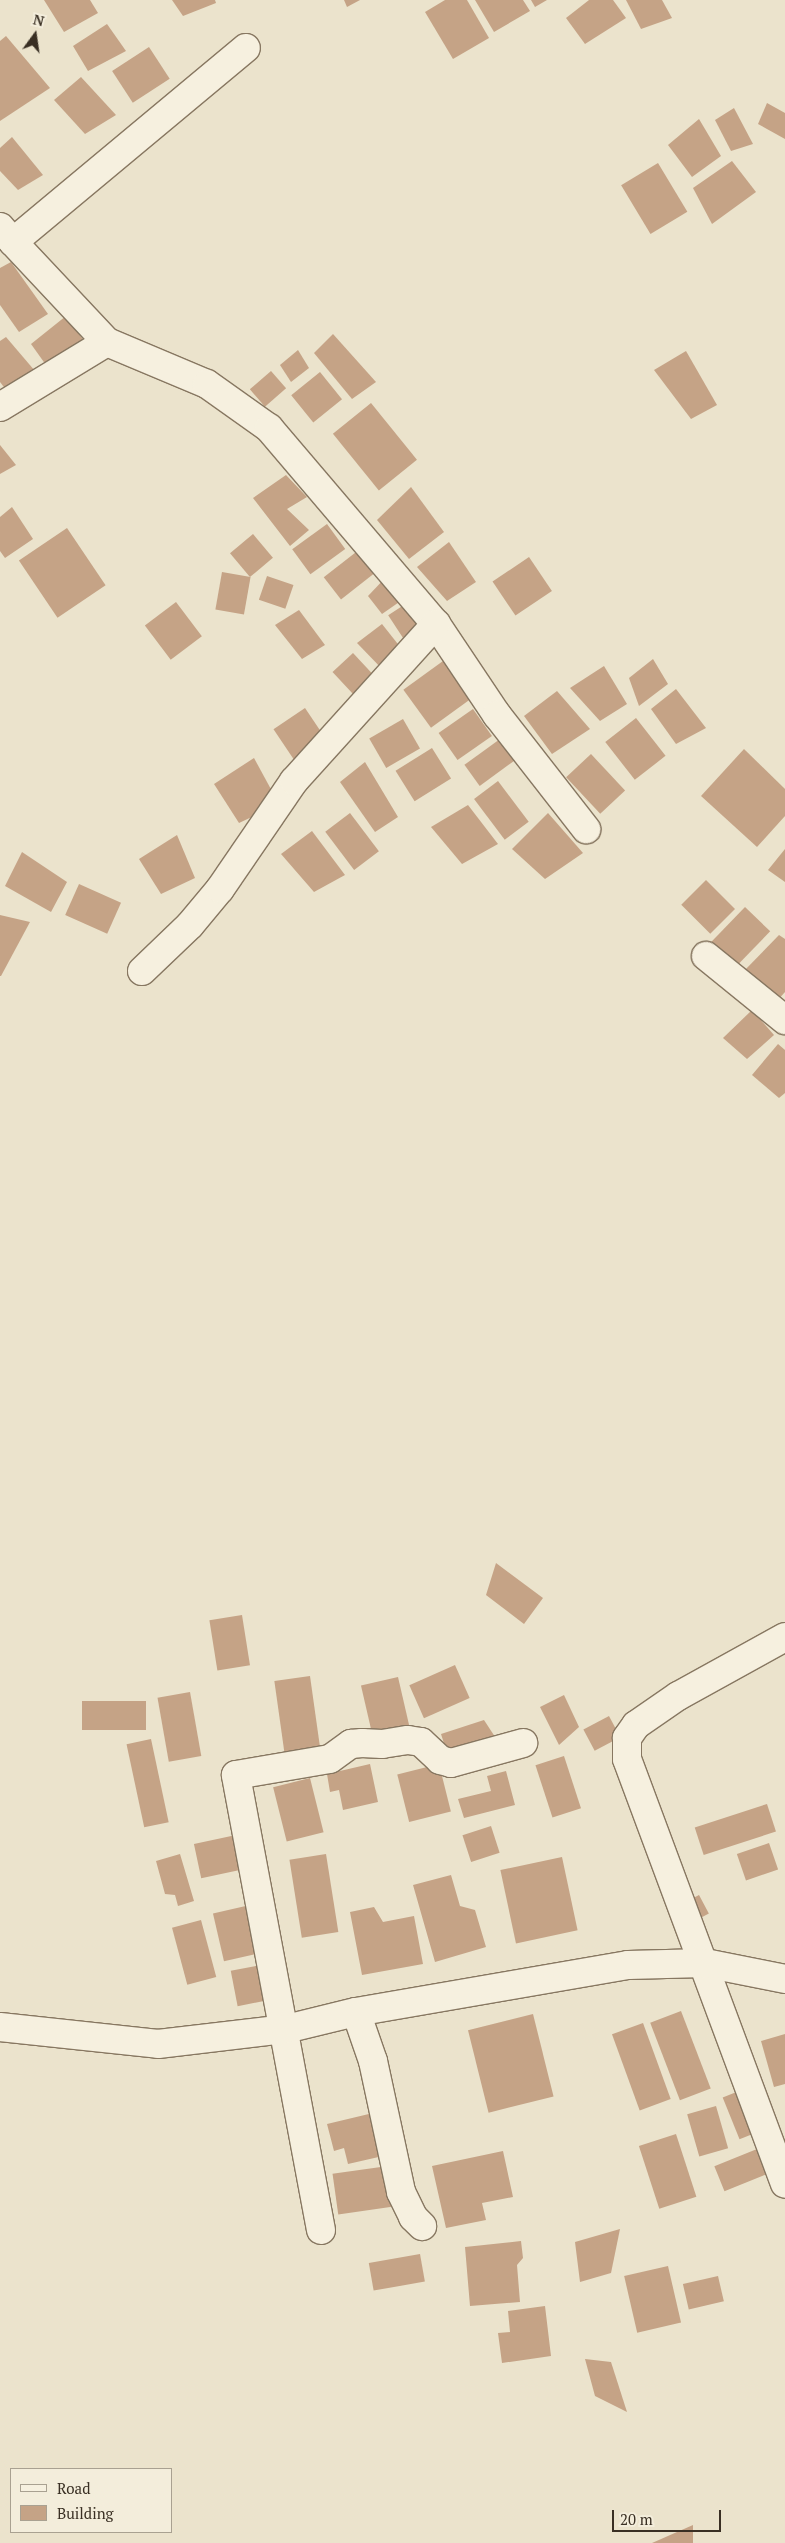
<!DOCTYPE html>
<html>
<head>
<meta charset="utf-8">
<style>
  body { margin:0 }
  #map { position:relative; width:785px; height:2543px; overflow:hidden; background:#ebe3cc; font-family:"PT Serif",serif }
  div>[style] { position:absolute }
  .building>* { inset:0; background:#c5a386; transform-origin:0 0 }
  .roads { filter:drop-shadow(1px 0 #877761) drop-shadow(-1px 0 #877761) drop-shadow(0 1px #877761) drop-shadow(0 -1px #877761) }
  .minor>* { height:28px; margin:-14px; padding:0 14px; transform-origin:14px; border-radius:14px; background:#f6f0df }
  .tertiary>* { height:28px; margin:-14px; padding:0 14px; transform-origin:14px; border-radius:14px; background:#f6f0df }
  span { translate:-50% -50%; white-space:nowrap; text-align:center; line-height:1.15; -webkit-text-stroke:4.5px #f3eddb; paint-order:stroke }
  .legend { position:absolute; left:10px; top:2468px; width:162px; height:65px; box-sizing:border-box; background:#f3eddb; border:1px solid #a9a191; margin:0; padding:6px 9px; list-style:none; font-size:15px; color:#392f23 }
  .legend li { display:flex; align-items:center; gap:10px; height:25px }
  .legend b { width:25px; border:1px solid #a9a191 }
  .north { position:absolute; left:10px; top:10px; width:50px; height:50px; -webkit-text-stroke:4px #f3eddb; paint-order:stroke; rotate:14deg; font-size:14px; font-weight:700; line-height:20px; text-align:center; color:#392f23 }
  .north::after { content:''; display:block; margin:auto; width:18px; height:22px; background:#392f23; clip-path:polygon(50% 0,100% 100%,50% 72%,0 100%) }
  .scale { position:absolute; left:612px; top:2510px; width:109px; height:22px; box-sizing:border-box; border:2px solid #392f23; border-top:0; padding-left:6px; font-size:15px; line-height:18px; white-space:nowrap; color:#392f23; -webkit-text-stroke:4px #f3eddb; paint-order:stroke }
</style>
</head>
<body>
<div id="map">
  <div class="building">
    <i style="clip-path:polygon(44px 0,90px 0,98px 13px,64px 32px)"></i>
    <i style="clip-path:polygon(172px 0,215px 0,216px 3px,183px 16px)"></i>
    <i style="clip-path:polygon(344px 0,360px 0,347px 7px)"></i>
    <i style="clip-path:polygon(445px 0,467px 0,489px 38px,453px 59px,425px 12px)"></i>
    <i style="clip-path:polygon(475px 0,523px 0,530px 11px,494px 32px)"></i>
    <i style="clip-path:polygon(531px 0,547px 0,535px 7px)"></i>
    <i style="clip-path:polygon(589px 0,613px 0,626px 18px,585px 44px,566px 18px)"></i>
    <i style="clip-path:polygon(626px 0,662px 0,672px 18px,641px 29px)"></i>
    <i style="clip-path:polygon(107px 24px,126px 51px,88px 71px,73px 46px)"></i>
    <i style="clip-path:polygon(6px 36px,50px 88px,0 121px,0 41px)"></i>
    <i style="left:149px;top:47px;width:38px;height:44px;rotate:57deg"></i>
    <i style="clip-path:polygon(81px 77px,116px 115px,85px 134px,54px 100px)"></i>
    <i style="clip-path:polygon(767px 103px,785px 113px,785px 139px,758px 124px)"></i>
    <i style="clip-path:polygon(734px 108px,753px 144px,731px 151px,715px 120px)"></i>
    <i style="clip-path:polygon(699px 119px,721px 156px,692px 177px,668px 145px)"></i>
    <i style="clip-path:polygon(12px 137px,43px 175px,18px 190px,0 171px,0 148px)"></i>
    <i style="clip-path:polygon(732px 161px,756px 192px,712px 224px,693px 188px)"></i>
    <i style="left:658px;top:163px;width:57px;height:43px;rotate:59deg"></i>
    <i style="clip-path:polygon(11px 262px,48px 314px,19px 332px,0 305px,0 268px)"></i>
    <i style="clip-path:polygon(66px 316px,84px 341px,46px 365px,31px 344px)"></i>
    <i style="clip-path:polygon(333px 334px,376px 382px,352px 399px,314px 353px)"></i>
    <i style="clip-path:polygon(6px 337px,35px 371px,7px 391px,0 382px,0 341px)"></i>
    <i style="clip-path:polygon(298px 350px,309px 368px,291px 382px,280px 365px)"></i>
    <i style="clip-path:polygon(686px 351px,717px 405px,691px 419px,654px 370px)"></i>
    <i style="left:271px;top:371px;width:23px;height:28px;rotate:49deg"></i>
    <i style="left:320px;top:372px;width:35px;height:37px;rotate:51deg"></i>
    <i style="left:371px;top:403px;width:73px;height:49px;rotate:51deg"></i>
    <i style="clip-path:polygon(0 445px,16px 465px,0 474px)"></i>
    <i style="clip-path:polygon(286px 475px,307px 497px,287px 509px,309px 530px,290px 546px,253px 498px)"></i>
    <i style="clip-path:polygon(411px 487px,444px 532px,409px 559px,377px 520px)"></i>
    <i style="clip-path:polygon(12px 507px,33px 539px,5px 558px,0 551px,0 517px)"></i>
    <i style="left:327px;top:524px;width:31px;height:43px;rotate:54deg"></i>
    <i style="left:67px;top:528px;width:69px;height:58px;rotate:56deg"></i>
    <i style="left:253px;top:534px;width:31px;height:30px;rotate:50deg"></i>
    <i style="clip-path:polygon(449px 542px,476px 582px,447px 601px,417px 567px)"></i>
    <i style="left:360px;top:549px;width:28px;height:46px;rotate:52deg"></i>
    <i style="left:529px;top:557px;width:41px;height:44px;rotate:56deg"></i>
    <i style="left:222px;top:572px;width:29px;height:38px;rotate:10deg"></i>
    <i style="left:267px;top:576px;width:28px;height:25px;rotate:19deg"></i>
    <i style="clip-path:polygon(387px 576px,405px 598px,382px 614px,368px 596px)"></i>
    <i style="left:410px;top:601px;width:27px;height:26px;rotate:57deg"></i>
    <i style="left:176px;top:602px;width:43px;height:39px;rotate:53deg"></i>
    <i style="clip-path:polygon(299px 610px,325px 645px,302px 659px,275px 625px)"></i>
    <i style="clip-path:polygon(382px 624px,405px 653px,385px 672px,357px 643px)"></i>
    <i style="left:353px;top:653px;width:41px;height:28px;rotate:47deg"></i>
    <i style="clip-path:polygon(653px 659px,668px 684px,639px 706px,629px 678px)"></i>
    <i style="left:443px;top:661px;width:47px;height:49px;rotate:54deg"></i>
    <i style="clip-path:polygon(604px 666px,627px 704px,600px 721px,570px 688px)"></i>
    <i style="clip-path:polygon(676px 689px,706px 728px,676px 744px,651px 709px)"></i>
    <i style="clip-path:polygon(557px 691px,590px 729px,552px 754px,524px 716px)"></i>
    <i style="left:305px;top:708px;width:40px;height:38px;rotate:56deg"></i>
    <i style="left:473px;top:709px;width:33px;height:42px;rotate:55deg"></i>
    <i style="left:636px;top:718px;width:48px;height:39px;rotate:52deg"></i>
    <i style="left:403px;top:719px;width:34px;height:39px;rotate:60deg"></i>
    <i style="left:500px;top:739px;width:26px;height:44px;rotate:54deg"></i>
    <i style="left:432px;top:748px;width:36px;height:43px;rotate:58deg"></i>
    <i style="clip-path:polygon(744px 749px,785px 789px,785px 816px,757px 847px,701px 796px)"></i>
    <i style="left:591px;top:754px;width:50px;height:34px;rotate:47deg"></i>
    <i style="clip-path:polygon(254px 758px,279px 804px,239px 823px,214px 784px)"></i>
    <i style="clip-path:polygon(365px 762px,398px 817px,375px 832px,340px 782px)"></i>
    <i style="left:498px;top:781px;width:51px;height:30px;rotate:53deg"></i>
    <i style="clip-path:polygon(468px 805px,498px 844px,462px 864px,431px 827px)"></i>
    <i style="left:350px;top:813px;width:48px;height:31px;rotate:53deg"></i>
    <i style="clip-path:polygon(548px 813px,583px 853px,545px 879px,512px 849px)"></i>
    <i style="clip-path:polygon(312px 831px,345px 875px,314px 892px,281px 854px)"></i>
    <i style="clip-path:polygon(177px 835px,195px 878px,161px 894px,139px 859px)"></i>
    <i style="clip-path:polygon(785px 849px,785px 882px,768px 870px)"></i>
    <i style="clip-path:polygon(22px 852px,67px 882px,51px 912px,5px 886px)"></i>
    <i style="left:706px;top:880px;width:41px;height:35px;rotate:45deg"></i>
    <i style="left:79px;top:884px;width:46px;height:34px;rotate:24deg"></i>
    <i style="left:745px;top:907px;width:35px;height:49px;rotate:44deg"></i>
    <i style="clip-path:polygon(0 915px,30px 922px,1px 976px,0 976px)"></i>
    <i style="clip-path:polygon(779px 935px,785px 939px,785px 992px,776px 1002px,744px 971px)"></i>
    <i style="clip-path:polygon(752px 1010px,774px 1035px,747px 1059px,723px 1038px)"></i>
    <i style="clip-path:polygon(778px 1044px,785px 1050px,785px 1093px,779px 1098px,752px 1075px)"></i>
    <i style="clip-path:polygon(496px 1563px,543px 1598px,524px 1624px,486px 1595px)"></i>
    <i style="left:242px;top:1615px;width:51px;height:33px;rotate:81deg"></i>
    <i style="left:455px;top:1665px;width:36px;height:50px;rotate:66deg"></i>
    <i style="left:310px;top:1676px;width:74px;height:36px;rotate:82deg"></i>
    <i style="left:398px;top:1677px;width:59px;height:38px;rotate:77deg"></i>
    <i style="left:190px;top:1692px;width:65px;height:33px;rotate:80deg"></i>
    <i style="clip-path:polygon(564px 1695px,579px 1727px,559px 1745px,540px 1707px)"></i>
    <i style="left:82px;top:1701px;width:64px;height:29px"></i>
    <i style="left:609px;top:1716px;width:24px;height:29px;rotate:62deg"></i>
    <i style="clip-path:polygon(484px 1720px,499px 1743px,449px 1759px,441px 1734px)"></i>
    <i style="left:151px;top:1739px;width:85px;height:25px;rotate:78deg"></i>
    <i style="left:564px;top:1756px;width:55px;height:30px;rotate:72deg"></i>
    <i style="clip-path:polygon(370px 1764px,378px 1802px,343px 1810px,339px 1790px,330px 1792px,327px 1774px)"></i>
    <i style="left:439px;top:1764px;width:49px;height:43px;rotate:76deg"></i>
    <i style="clip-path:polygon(506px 1771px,515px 1805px,464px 1818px,458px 1799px,491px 1791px,487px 1776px)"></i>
    <i style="left:310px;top:1778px;width:56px;height:38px;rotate:76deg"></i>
    <i style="left:767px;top:1804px;width:29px;height:76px;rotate:72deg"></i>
    <i style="left:491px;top:1826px;width:28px;height:30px;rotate:72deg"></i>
    <i style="left:236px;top:1835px;width:35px;height:43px;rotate:78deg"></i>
    <i style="left:769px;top:1843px;width:28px;height:34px;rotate:71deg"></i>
    <i style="clip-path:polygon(180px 1854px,194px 1901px,178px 1906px,175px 1895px,165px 1894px,156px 1861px)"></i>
    <i style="left:326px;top:1854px;width:79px;height:37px;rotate:81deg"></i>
    <i style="left:562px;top:1857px;width:75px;height:63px;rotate:78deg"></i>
    <i style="clip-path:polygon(451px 1875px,460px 1906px,475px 1910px,486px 1947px,435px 1962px,413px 1885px)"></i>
    <i style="left:699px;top:1895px;width:21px;height:15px;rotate:62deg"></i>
    <i style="left:250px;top:1905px;width:49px;height:38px;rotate:77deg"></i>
    <i style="clip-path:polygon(374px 1907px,383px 1922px,414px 1916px,423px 1964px,362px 1975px,350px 1912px)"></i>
    <i style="left:201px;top:1920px;width:59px;height:30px;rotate:75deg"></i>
    <i style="left:271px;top:1963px;width:36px;height:41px;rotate:79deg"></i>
    <i style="left:681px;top:2011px;width:83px;height:33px;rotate:69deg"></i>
    <i style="left:533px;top:2014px;width:85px;height:67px;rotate:76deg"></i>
    <i style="left:643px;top:2023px;width:81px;height:33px;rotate:70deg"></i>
    <i style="clip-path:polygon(785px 2034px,785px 2084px,774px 2087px,761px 2041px)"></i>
    <i style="left:744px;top:2089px;width:45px;height:23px;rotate:68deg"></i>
    <i style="left:716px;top:2106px;width:44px;height:30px;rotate:74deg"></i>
    <i style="clip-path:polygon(373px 2113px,383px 2156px,348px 2164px,344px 2148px,334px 2151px,327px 2124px)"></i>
    <i style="left:676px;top:2134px;width:66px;height:39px;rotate:72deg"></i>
    <i style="left:757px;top:2149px;width:27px;height:46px;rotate:68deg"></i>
    <i style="clip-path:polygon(503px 2151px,513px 2197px,482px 2203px,486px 2220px,446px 2228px,432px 2166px)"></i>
    <i style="left:388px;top:2166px;width:41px;height:56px;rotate:82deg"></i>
    <i style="clip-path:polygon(620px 2229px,611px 2273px,580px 2282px,575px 2242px)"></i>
    <i style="clip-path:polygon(521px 2241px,523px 2258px,517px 2265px,520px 2302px,470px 2306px,465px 2247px)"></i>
    <i style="left:420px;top:2254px;width:28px;height:52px;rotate:80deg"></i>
    <i style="left:668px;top:2266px;width:58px;height:45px;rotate:77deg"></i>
    <i style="left:718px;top:2276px;width:26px;height:36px;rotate:77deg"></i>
    <i style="clip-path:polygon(545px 2306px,551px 2356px,502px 2363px,498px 2333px,510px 2332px,508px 2311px)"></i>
    <i style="clip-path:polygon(585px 2359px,611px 2362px,627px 2412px,595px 2396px)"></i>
    <i style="clip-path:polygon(693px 2525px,693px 2543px,652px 2543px)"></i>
  </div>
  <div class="roads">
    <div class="minor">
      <i style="left:0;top:227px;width:20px;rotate:49deg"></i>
      <i style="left:13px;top:242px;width:303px;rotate:-39.8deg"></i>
      <i style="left:13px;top:242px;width:137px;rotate:46.8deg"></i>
      <i style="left:107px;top:342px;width:108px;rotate:22.8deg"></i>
      <i style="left:207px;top:384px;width:76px;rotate:35.4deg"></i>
      <i style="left:269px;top:428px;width:257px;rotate:49.6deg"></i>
      <i style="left:436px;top:624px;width:110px;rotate:56.2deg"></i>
      <i style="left:497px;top:715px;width:145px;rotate:52deg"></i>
      <i style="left:0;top:407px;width:125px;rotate:-31.3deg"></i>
      <i style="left:706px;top:956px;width:102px;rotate:39deg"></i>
      <i style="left:142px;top:971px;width:66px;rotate:-43.8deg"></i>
      <i style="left:190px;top:925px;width:47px;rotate:-50.2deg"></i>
      <i style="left:220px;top:889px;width:131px;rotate:-55.6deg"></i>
      <i style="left:294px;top:781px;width:212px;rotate:-47.9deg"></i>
      <i style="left:785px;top:1637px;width:122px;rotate:151.1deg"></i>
      <i style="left:678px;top:1696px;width:51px;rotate:145.4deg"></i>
      <i style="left:636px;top:1725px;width:16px;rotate:125deg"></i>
      <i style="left:627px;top:1738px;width:21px;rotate:90deg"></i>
      <i style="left:627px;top:1759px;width:453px;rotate:69.6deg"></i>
      <i style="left:356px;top:2012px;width:52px;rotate:70.9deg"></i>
      <i style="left:373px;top:2061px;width:134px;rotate:77.9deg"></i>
      <i style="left:401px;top:2192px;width:28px;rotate:64deg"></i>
      <i style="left:413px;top:2217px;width:13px;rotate:45deg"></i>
      <i style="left:321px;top:2230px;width:463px;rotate:-100.6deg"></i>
      <i style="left:236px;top:1775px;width:95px;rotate:-9.7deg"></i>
      <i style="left:330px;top:1759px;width:26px;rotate:-36deg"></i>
      <i style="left:351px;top:1744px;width:11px;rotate:-5deg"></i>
      <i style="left:362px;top:1743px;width:20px;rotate:3deg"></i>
      <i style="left:382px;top:1744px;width:26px;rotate:-9deg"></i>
      <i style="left:408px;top:1740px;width:13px;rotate:9deg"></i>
      <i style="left:421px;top:1742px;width:26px;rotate:43deg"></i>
      <i style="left:440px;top:1760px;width:11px;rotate:15deg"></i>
      <i style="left:451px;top:1763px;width:75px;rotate:-15.5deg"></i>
    </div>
    <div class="tertiary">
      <i style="left:0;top:2027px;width:159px;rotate:6.1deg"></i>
      <i style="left:158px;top:2044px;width:129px;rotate:-6.7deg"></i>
      <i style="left:286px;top:2029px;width:72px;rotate:-13.7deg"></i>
      <i style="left:356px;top:2012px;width:276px;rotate:-9.8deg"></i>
      <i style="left:628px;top:1965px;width:77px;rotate:-1.5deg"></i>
      <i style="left:705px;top:1963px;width:82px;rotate:11.3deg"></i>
    </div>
  </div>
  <ul class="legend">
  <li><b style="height:6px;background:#f6f0df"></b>Road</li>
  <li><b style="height:14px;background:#c5a386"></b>Building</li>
  </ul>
  <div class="north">N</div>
  <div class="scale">20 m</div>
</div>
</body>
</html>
